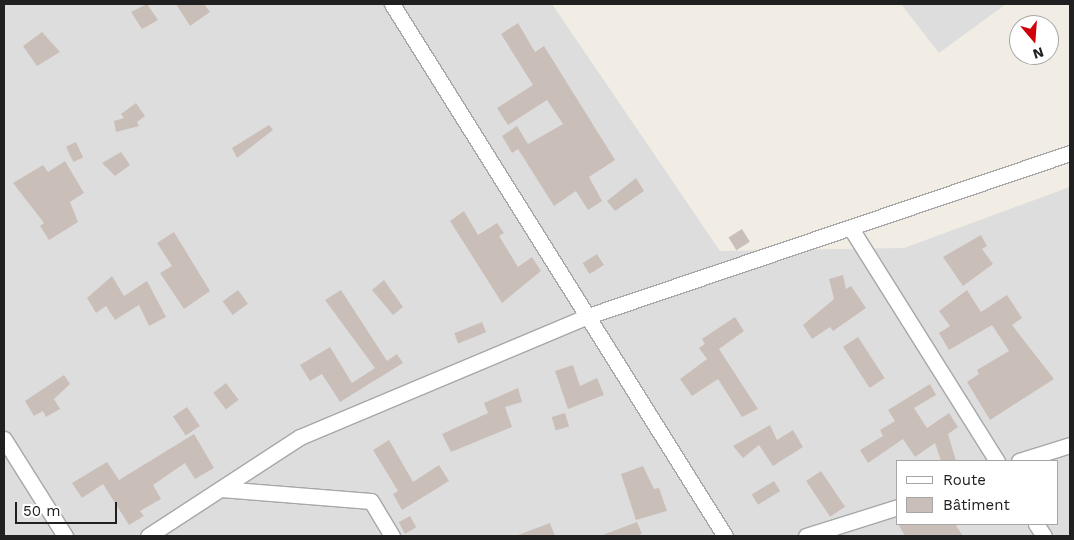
<!DOCTYPE html>
<html>
<head>
<meta charset="utf-8">
<style>
  body { margin:0 }
  #map { position:relative; width:1074px; height:540px; overflow:hidden; background:#f1ede5; font-family:"Work Sans",sans-serif }
  div>[style] { position:absolute }
  .residential>* { inset:0; background:#dedddd }
  .building>* { inset:0; background:#cabfb8; transform-origin:0 0 }
  .roads { filter:drop-shadow(1px 0 #a7a7a7) drop-shadow(-1px 0 #a7a7a7) drop-shadow(0 1px #a7a7a7) drop-shadow(0 -1px #a7a7a7) }
  .minor>* { height:15px; margin:-7.5px; padding:0 7.5px; transform-origin:7.5px; border-radius:7.5px; background:#fff }
  span { translate:-50% -50%; white-space:nowrap; text-align:center; line-height:1.15; -webkit-text-stroke:4.5px #fff; paint-order:stroke }
  .frame { position:absolute; inset:0; border:5px solid #202020; pointer-events:none }
  .legend { position:absolute; left:896px; top:460px; width:162px; height:65px; box-sizing:border-box; background:#fff; border:1px solid #a6a6a6; margin:0; padding:6px 9px; list-style:none; font-size:15px; color:#202020 }
  .legend li { display:flex; align-items:center; gap:10px; height:25px }
  .legend b { width:25px; border:1px solid #a6a6a6 }
  .north { position:absolute; left:1009px; top:15px; width:50px; height:50px; box-sizing:border-box; background:#fff; border:1px solid #a6a6a6; border-radius:50%; rotate:162deg; font-size:14px; font-weight:700; line-height:20px; text-align:center; color:#202020 }
  .north::after { content:''; display:block; margin:auto; width:18px; height:22px; background:#d0000b; clip-path:polygon(50% 0,100% 100%,50% 72%,0 100%) }
  .scale { position:absolute; left:15px; top:502px; width:102px; height:22px; box-sizing:border-box; border:2px solid #202020; border-top:0; padding-left:6px; font-size:15px; line-height:18px; white-space:nowrap; color:#202020; -webkit-text-stroke:4px #fff; paint-order:stroke }
</style>
</head>
<body>
<div id="map">
  <div class="residential">
    <i style="clip-path:polygon(evenodd,4px 4px,552px 4px,720px 251px,904px 248px,1070px 187px,1070px 536px,4px 536px,4px 4px,898px 461px,1058px 461px,1058px 524px,898px 524px,898px 461px)"></i>
    <i style="clip-path:polygon(901px 4px,1006px 4px,939px 53px)"></i>
  </div>
  <div class="building">
    <i style="clip-path:polygon(147px 4px,158px 20px,142px 29px,131px 12px)"></i>
    <i style="clip-path:polygon(176px 4px,204px 4px,210px 12px,190px 26px)"></i>
    <i style="clip-path:polygon(518px 23px,535px 52px,544px 46px,615px 160px,589px 177px,602px 201px,588px 210px,576px 191px,554px 206px,518px 149px,512px 153px,502px 136px,517px 126px,528px 144px,563px 124px,547px 100px,508px 125px,497px 108px,533px 85px,501px 34px)"></i>
    <i style="clip-path:polygon(42px 32px,60px 52px,37px 66px,23px 46px)"></i>
    <i style="clip-path:polygon(136px 103px,145px 116px,137px 122px,139px 126px,116px 132px,114px 121px,124px 118px,121px 114px)"></i>
    <i style="clip-path:polygon(269px 125px,273px 130px,237px 158px,232px 148px)"></i>
    <i style="left:76px;top:142px;width:17px;height:11px;rotate:65deg"></i>
    <i style="clip-path:polygon(121px 152px,130px 165px,115px 176px,102px 163px)"></i>
    <i style="clip-path:polygon(65px 161px,84px 193px,70px 202px,78px 222px,49px 240px,40px 226px,44px 223px,13px 183px,43px 165px,48px 172px)"></i>
    <i style="clip-path:polygon(636px 178px,644px 191px,615px 211px,607px 201px)"></i>
    <i style="clip-path:polygon(464px 211px,478px 235px,497px 223px,504px 233px,499px 236px,518px 267px,532px 257px,541px 271px,502px 303px,450px 221px)"></i>
    <i style="left:742px;top:229px;width:15px;height:16px;rotate:58deg"></i>
    <i style="clip-path:polygon(174px 232px,210px 291px,184px 309px,160px 273px,172px 266px,157px 243px)"></i>
    <i style="clip-path:polygon(981px 235px,987px 246px,982px 249px,993px 264px,963px 286px,943px 257px)"></i>
    <i style="left:597px;top:254px;width:13px;height:17px;rotate:58deg"></i>
    <i style="clip-path:polygon(843px 275px,846px 289px,851px 286px,866px 308px,833px 331px,830px 327px,812px 339px,803px 325px,834px 299px,829px 279px)"></i>
    <i style="clip-path:polygon(112px 276px,124px 296px,147px 281px,166px 317px,149px 326px,139px 305px,115px 320px,106px 306px,96px 313px,87px 298px)"></i>
    <i style="clip-path:polygon(384px 280px,403px 307px,393px 315px,372px 290px)"></i>
    <i style="left:238px;top:290px;width:17px;height:19px;rotate:54deg"></i>
    <i style="clip-path:polygon(341px 290px,387px 361px,397px 354px,403px 363px,340px 402px,322px 374px,310px 381px,300px 365px,330px 347px,352px 383px,375px 368px,325px 300px)"></i>
    <i style="clip-path:polygon(967px 290px,981px 312px,1007px 295px,1022px 318px,1012px 325px,1054px 379px,990px 420px,967px 382px,979px 374px,977px 370px,1009px 351px,992px 325px,949px 350px,939px 333px,950px 326px,939px 311px)"></i>
    <i style="clip-path:polygon(735px 317px,744px 331px,719px 349px,758px 409px,742px 417px,718px 379px,692px 396px,680px 379px,707px 359px,699px 348px,705px 344px,702px 339px)"></i>
    <i style="left:482px;top:322px;width:11px;height:30px;rotate:68deg"></i>
    <i style="left:858px;top:337px;width:49px;height:18px;rotate:57deg"></i>
    <i style="clip-path:polygon(573px 365px,580px 386px,597px 378px,604px 395px,568px 409px,555px 371px)"></i>
    <i style="clip-path:polygon(64px 375px,70px 384px,54px 399px,60px 409px,46px 417px,43px 411px,34px 416px,25px 401px)"></i>
    <i style="left:226px;top:383px;width:21px;height:16px;rotate:53deg"></i>
    <i style="clip-path:polygon(930px 384px,936px 395px,914px 408px,927px 428px,949px 413px,958px 427px,948px 434px,956px 461px,941px 461px,935px 443px,915px 457px,903px 439px,868px 463px,860px 450px,883px 436px,880px 430px,895px 421px,888px 410px)"></i>
    <i style="clip-path:polygon(518px 388px,522px 402px,505px 407px,512px 427px,451px 452px,442px 434px,488px 413px,484px 403px)"></i>
    <i style="left:187px;top:407px;width:23px;height:17px;rotate:56deg"></i>
    <i style="left:565px;top:413px;width:14px;height:14px;rotate:73deg"></i>
    <i style="clip-path:polygon(770px 425px,777px 440px,793px 430px,803px 447px,773px 466px,759px 445px,743px 458px,733px 446px)"></i>
    <i style="clip-path:polygon(194px 434px,214px 468px,195px 479px,185px 463px,153px 485px,161px 499px,140px 511px,144px 516px,129px 525px,103px 484px,82px 498px,72px 483px,107px 462px,119px 480px)"></i>
    <i style="clip-path:polygon(389px 440px,413px 482px,439px 465px,449px 481px,402px 510px,393px 494px,398px 491px,373px 450px)"></i>
    <i style="clip-path:polygon(643px 466px,654px 489px,659px 488px,667px 511px,636px 520px,621px 474px)"></i>
    <i style="left:821px;top:471px;width:43px;height:18px;rotate:56deg"></i>
    <i style="left:774px;top:481px;width:12px;height:26px;rotate:59deg"></i>
    <i style="left:410px;top:516px;width:13px;height:13px;rotate:61deg"></i>
    <i style="clip-path:polygon(637px 522px,642px 534px,636px 536px,600px 536px)"></i>
    <i style="clip-path:polygon(550px 523px,555px 536px,518px 536px,518px 535px)"></i>
    <i style="clip-path:polygon(898px 524px,955px 524px,963px 536px,905px 536px)"></i>
  </div>
  <div class="roads">
    <div class="minor">
      <i style="left:392px;top:4px;width:628px;rotate:57.96deg"></i>
      <i style="left:852px;top:230px;width:273px;rotate:57.9deg"></i>
      <i style="left:4px;top:439px;width:115px;rotate:57.8deg"></i>
      <i style="left:1019px;top:461px;width:53px;rotate:-17.4deg"></i>
      <i style="left:221px;top:489px;width:150px;rotate:4.6deg"></i>
      <i style="left:371px;top:501px;width:41px;rotate:59deg"></i>
      <i style="left:1036px;top:524px;width:14px;rotate:56deg"></i>
      <i style="left:148px;top:536px;width:181px;rotate:-33.1deg"></i>
      <i style="left:300px;top:437px;width:309px;rotate:-22.8deg"></i>
      <i style="left:585px;top:317px;width:512px;rotate:-18.68deg"></i>
      <i style="left:806px;top:536px;width:96px;rotate:-17.5deg"></i>
    </div>
  </div>
  <div class="frame"></div>
  <ul class="legend">
  <li><b style="height:6px;background:#fff"></b>Route</li>
  <li><b style="height:14px;background:#cabfb8"></b>Bâtiment</li>
  </ul>
  <div class="north">N</div>
  <div class="scale">50 m</div>
</div>
</body>
</html>
